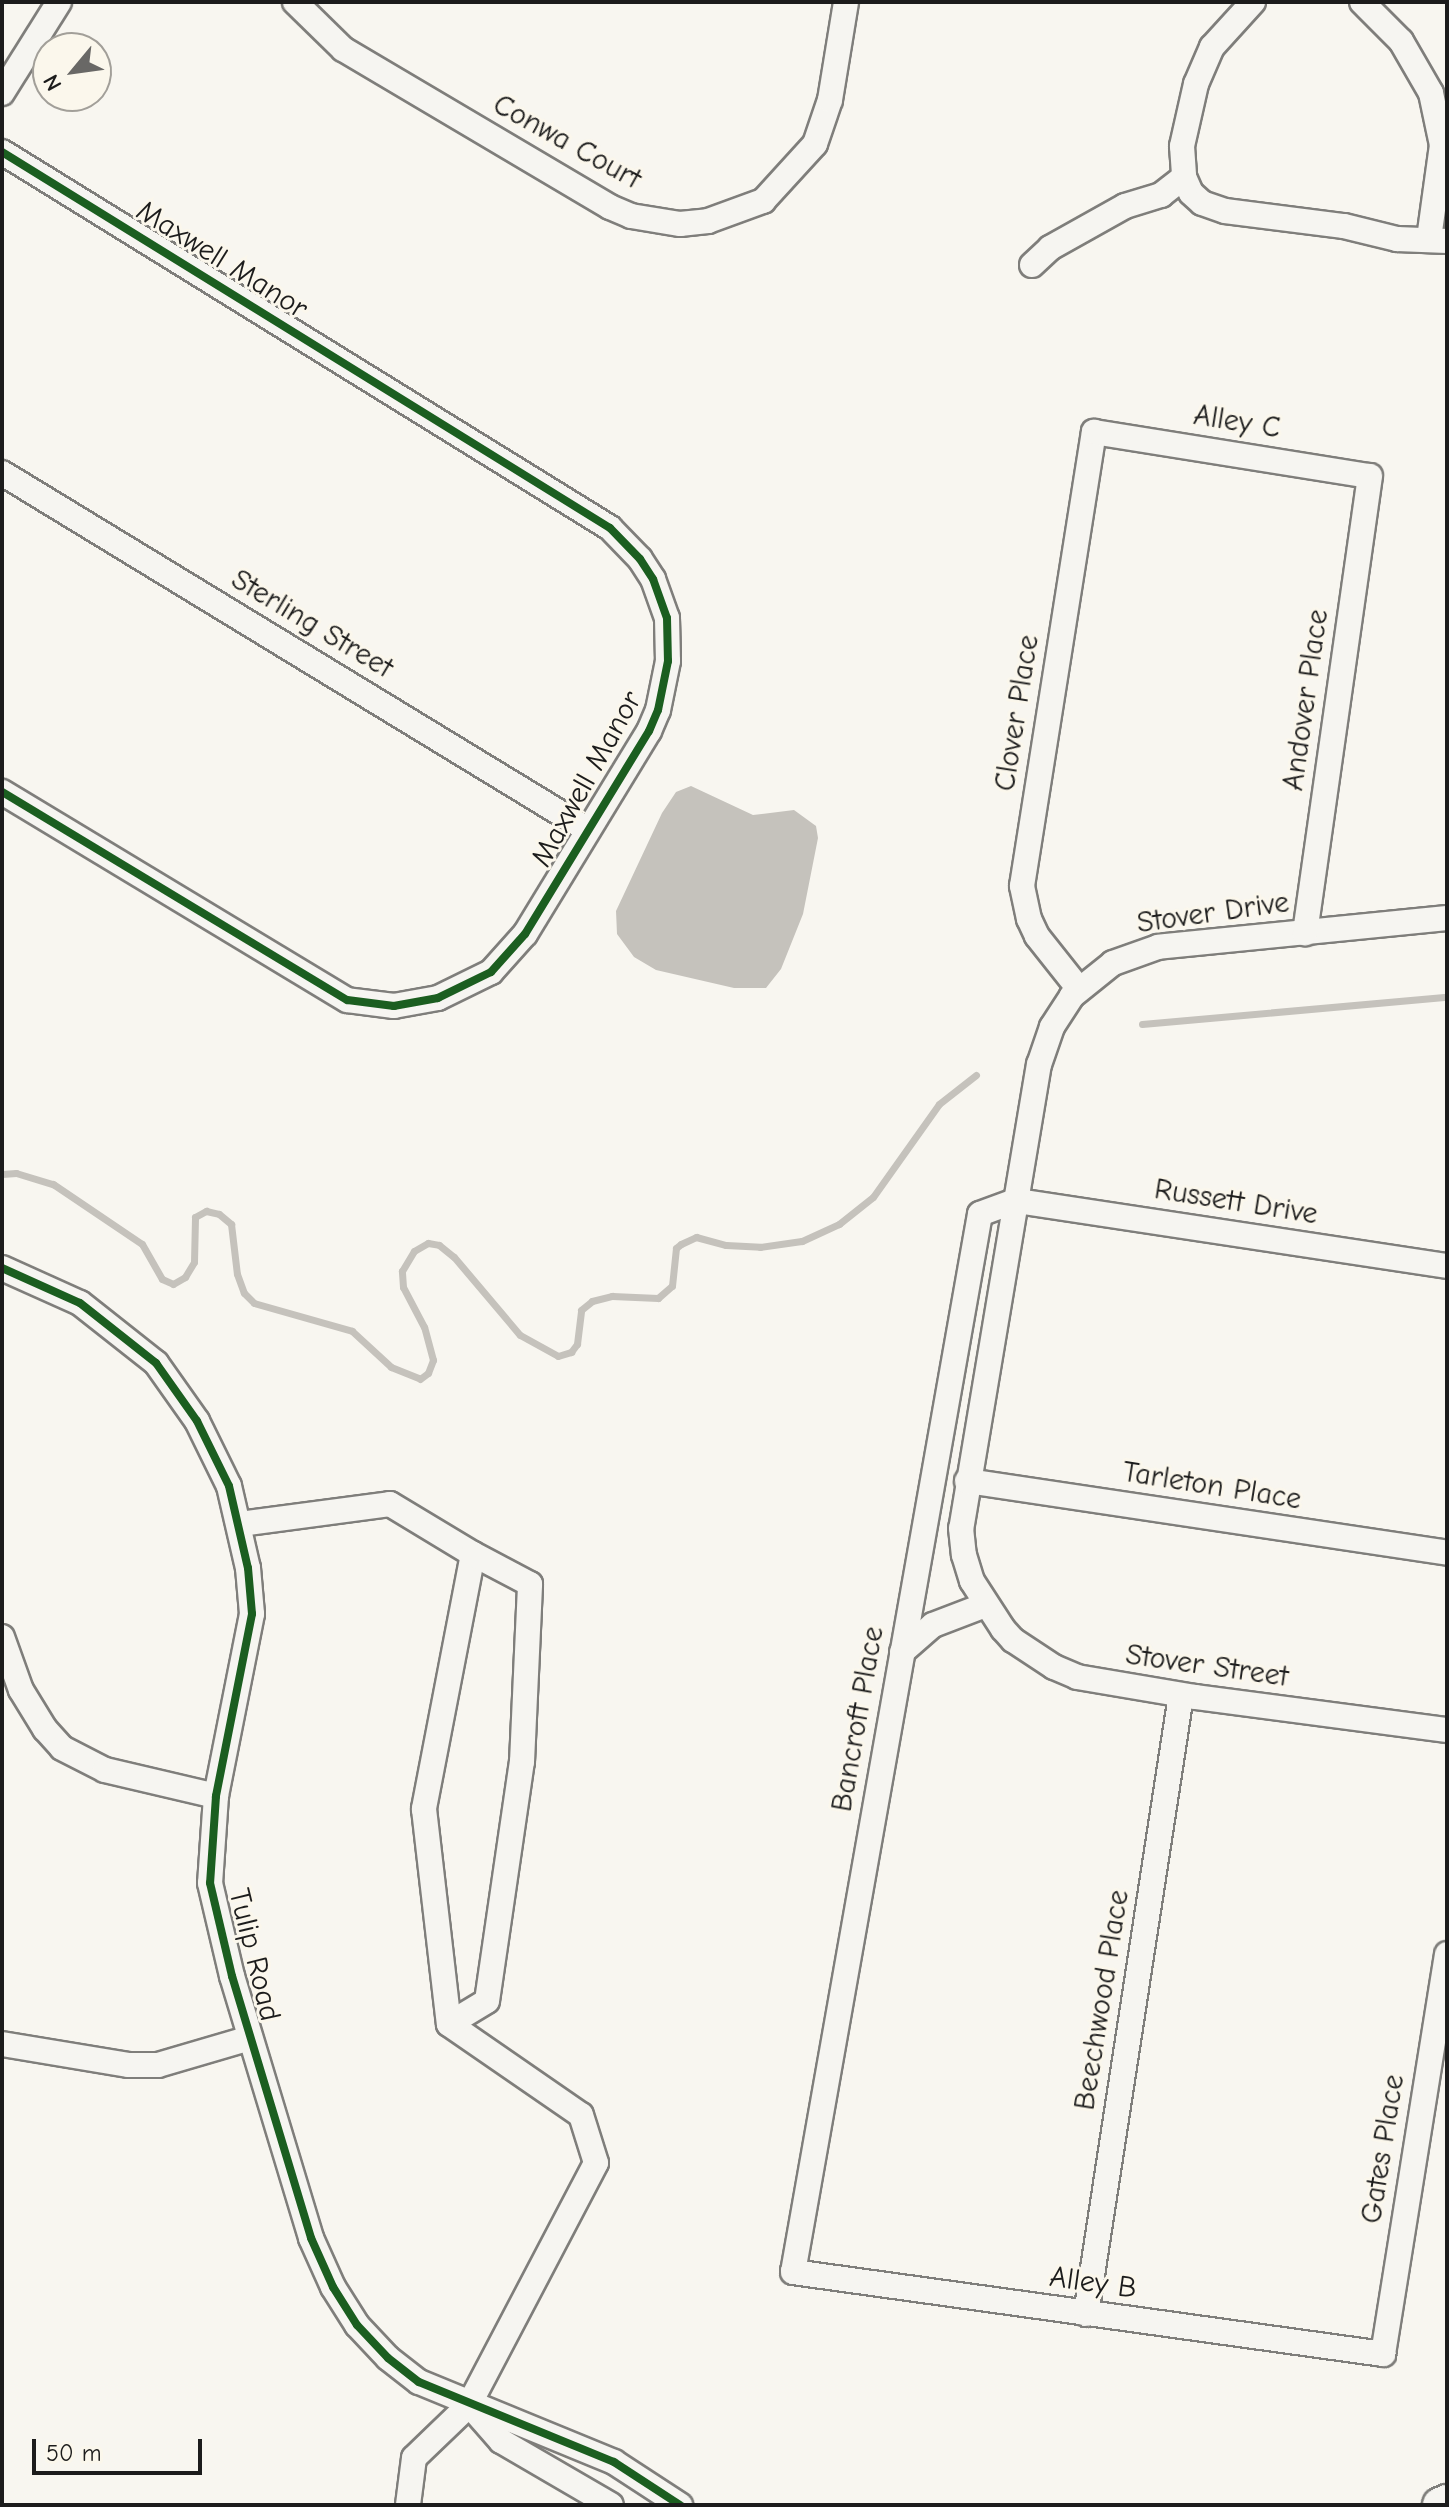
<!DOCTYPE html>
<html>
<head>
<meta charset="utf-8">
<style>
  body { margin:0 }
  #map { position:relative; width:1449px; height:2507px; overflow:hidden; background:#f8f6f0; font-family:"Comic Neue",sans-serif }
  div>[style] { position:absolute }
  .water>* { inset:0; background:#c5c2bc }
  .stream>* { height:7px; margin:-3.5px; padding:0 3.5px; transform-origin:3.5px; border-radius:3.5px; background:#c5c2bc }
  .roads { filter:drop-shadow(2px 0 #7f7e7b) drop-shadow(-2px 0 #7f7e7b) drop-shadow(0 2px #7f7e7b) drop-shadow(0 -2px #7f7e7b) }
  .minor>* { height:24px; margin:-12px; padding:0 12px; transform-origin:12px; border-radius:12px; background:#f6f5f1 }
  .highway>* { height:34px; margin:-17px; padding:0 17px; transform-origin:17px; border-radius:17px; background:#f6f5f1 }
  .cycleway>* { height:8px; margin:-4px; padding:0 4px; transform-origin:4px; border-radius:4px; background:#1b5e20 }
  span { translate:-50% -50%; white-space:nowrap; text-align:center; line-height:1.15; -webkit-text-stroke:6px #fbf7ec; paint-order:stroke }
  .street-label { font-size:30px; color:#1c1c1c }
  .frame { position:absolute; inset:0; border:4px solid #1c1c1c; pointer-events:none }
  .north { position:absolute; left:32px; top:32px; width:80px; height:80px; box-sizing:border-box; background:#fbf7ec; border:2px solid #a29f99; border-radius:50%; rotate:241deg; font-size:22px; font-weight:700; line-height:32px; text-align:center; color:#1c1c1c }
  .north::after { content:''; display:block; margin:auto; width:28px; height:36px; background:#696866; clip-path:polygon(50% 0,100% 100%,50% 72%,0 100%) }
  .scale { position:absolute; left:32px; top:2439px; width:170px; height:36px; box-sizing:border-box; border:4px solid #1c1c1c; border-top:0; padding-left:10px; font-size:24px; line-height:28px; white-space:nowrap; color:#1c1c1c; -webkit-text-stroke:6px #fbf7ec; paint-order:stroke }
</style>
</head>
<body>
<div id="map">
  <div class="water">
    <i style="clip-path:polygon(691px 786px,753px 815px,794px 810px,816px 826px,818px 838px,803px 914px,781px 969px,766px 988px,734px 988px,656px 970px,634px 957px,617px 934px,616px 911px,662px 813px,676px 792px)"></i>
  </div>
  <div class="stream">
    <i style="left:1142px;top:1024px;width:306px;rotate:-5.1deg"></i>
    <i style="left:2px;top:1174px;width:14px;rotate:-4deg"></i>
    <i style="left:16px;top:1173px;width:39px;rotate:17deg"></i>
    <i style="left:53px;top:1184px;width:107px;rotate:34deg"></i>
    <i style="left:142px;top:1244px;width:40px;rotate:60.3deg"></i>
    <i style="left:162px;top:1279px;width:12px;rotate:24deg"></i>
    <i style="left:173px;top:1284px;width:14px;rotate:-30deg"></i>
    <i style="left:185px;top:1277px;width:17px;rotate:-59deg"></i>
    <i style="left:194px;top:1262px;width:45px;rotate:-88.7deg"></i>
    <i style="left:195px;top:1217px;width:13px;rotate:-29deg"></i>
    <i style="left:206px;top:1211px;width:13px;rotate:13deg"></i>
    <i style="left:219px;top:1214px;width:16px;rotate:40deg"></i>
    <i style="left:231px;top:1224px;width:50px;rotate:83.2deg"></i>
    <i style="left:237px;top:1274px;width:20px;rotate:70deg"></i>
    <i style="left:244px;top:1293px;width:14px;rotate:45deg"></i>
    <i style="left:254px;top:1303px;width:102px;rotate:15.9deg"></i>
    <i style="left:352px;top:1331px;width:53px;rotate:42.7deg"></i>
    <i style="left:391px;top:1367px;width:31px;rotate:22deg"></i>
    <i style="left:420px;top:1379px;width:10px;rotate:-37deg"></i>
    <i style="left:428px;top:1373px;width:14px;rotate:-69deg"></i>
    <i style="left:433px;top:1360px;width:34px;rotate:-105deg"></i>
    <i style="left:424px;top:1327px;width:45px;rotate:-117.7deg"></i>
    <i style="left:403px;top:1287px;width:16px;rotate:-94deg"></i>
    <i style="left:402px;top:1271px;width:23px;rotate:-59deg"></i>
    <i style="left:414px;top:1251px;width:16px;rotate:-30deg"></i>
    <i style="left:428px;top:1243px;width:11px;rotate:10deg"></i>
    <i style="left:439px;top:1245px;width:19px;rotate:39deg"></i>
    <i style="left:454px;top:1257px;width:102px;rotate:49.8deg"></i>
    <i style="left:520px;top:1335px;width:43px;rotate:28.9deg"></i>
    <i style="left:558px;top:1356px;width:14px;rotate:-17deg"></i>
    <i style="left:571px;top:1352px;width:10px;rotate:-53deg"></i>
    <i style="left:577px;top:1344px;width:34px;rotate:-83deg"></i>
    <i style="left:581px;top:1310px;width:14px;rotate:-39deg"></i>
    <i style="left:592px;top:1301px;width:21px;rotate:-14deg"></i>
    <i style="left:612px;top:1296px;width:46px;rotate:2.5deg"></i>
    <i style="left:658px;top:1298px;width:18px;rotate:-41deg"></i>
    <i style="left:672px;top:1286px;width:38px;rotate:-84deg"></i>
    <i style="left:676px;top:1248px;width:6px;rotate:-39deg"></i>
    <i style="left:681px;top:1244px;width:17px;rotate:-25deg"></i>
    <i style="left:696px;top:1237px;width:31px;rotate:15deg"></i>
    <i style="left:726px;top:1245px;width:34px;rotate:3deg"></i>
    <i style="left:760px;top:1247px;width:42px;rotate:-8.1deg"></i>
    <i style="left:802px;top:1241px;width:41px;rotate:-24.7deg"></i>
    <i style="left:839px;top:1224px;width:43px;rotate:-38.5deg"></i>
    <i style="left:873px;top:1197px;width:114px;rotate:-54.6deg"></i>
    <i style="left:939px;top:1104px;width:47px;rotate:-38.1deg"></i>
  </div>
  <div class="roads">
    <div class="minor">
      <i style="left:295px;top:2px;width:67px;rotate:44.4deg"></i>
      <i style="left:343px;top:49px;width:310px;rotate:30.6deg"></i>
      <i style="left:610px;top:207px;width:23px;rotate:23deg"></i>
      <i style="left:631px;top:216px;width:50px;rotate:9.3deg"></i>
      <i style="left:680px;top:224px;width:28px;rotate:-6deg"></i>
      <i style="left:708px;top:221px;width:59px;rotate:-20deg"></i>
      <i style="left:763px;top:201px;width:77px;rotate:-47.6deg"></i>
      <i style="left:815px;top:144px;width:46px;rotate:-71.2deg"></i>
      <i style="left:830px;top:100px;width:99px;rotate:-80.7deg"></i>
      <i style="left:1253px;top:2px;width:61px;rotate:132.3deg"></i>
      <i style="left:1212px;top:47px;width:40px;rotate:113.4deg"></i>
      <i style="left:1196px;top:84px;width:64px;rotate:102.7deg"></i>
      <i style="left:1182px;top:146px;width:31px;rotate:86deg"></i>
      <i style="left:1184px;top:177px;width:17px;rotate:66deg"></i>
      <i style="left:1191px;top:193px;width:15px;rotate:42deg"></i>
      <i style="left:1202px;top:203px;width:24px;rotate:19deg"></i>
      <i style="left:1225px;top:211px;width:120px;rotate:7.2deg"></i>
      <i style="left:1344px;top:226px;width:55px;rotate:13.8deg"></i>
      <i style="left:1397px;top:239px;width:50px;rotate:2.3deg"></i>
      <i style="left:1362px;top:2px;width:55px;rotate:45deg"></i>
      <i style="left:1401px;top:41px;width:60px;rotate:60deg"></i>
      <i style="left:1431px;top:93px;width:53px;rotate:78.1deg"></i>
      <i style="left:1442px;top:145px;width:95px;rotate:97.9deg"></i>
      <i style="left:2px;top:93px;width:107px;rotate:-57.9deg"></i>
      <i style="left:2px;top:152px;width:715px;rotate:31.73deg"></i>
      <i style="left:610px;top:528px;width:43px;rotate:45.9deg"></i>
      <i style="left:640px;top:559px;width:24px;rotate:57deg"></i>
      <i style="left:653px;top:579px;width:41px;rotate:70.3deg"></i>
      <i style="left:667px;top:618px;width:43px;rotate:88.7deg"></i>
      <i style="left:668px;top:661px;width:50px;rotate:101.5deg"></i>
      <i style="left:658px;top:710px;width:23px;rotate:113deg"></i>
      <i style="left:649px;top:731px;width:238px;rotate:121.4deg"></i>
      <i style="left:525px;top:934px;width:51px;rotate:131.8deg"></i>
      <i style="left:491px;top:972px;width:59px;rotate:153.9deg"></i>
      <i style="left:438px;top:998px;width:45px;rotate:169.7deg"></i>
      <i style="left:394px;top:1006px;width:47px;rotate:-172.7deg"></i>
      <i style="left:347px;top:1000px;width:403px;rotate:-148.9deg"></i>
      <i style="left:1032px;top:265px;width:25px;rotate:-43deg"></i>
      <i style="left:1050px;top:248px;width:86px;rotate:-29.2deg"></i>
      <i style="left:1125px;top:206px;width:38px;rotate:-17deg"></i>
      <i style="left:1161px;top:195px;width:29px;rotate:-38deg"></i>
      <i style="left:2px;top:473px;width:686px;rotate:31.35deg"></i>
      <i style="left:1447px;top:918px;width:290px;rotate:174.3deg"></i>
      <i style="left:1158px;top:947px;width:48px;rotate:160.4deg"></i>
      <i style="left:1113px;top:963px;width:53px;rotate:141.2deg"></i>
      <i style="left:1072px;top:996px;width:37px;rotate:123deg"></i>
      <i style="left:1052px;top:1027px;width:39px;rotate:109deg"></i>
      <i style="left:1039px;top:1064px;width:471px;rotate:99.5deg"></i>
      <i style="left:961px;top:1528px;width:27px;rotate:84deg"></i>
      <i style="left:964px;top:1555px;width:27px;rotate:73deg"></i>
      <i style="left:972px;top:1581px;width:57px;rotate:57.1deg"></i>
      <i style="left:1003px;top:1629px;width:15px;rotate:48deg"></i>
      <i style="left:1013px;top:1640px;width:49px;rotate:33.4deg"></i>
      <i style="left:1054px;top:1667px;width:25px;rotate:23deg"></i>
      <i style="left:1077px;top:1677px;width:120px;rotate:9.6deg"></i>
      <i style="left:1195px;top:1697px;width:254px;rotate:7.5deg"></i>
      <i style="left:1079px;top:989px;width:68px;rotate:-128.4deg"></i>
      <i style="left:1037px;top:936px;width:19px;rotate:-115deg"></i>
      <i style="left:1029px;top:919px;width:34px;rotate:-102deg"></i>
      <i style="left:1022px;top:886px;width:460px;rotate:-81deg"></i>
      <i style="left:1094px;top:432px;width:279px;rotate:9.1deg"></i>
      <i style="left:1370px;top:476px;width:462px;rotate:98.1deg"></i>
      <i style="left:1447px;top:1266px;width:437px;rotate:-171.4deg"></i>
      <i style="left:1015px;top:1201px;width:37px;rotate:160deg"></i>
      <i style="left:980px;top:1214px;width:1074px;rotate:100.02deg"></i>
      <i style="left:793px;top:2272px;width:596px;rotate:7.91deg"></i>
      <i style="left:1383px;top:2354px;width:405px;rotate:-80.9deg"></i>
      <i style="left:2px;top:1268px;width:85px;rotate:24.2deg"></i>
      <i style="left:80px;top:1303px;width:97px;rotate:38.3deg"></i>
      <i style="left:156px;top:1363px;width:71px;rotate:54.7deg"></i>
      <i style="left:197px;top:1421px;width:72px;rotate:63.8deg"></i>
      <i style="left:229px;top:1486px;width:84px;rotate:77deg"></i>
      <i style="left:248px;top:1568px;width:46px;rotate:85deg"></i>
      <i style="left:252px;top:1614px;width:186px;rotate:101.2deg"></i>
      <i style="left:216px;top:1796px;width:87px;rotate:93.9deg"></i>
      <i style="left:210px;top:1883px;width:96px;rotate:76.7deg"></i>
      <i style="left:232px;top:1976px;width:274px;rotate:73.2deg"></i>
      <i style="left:311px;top:2238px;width:54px;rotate:65.8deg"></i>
      <i style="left:333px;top:2287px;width:45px;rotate:57.7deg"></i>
      <i style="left:357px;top:2325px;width:45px;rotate:46.8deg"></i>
      <i style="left:388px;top:2358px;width:39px;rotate:38deg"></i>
      <i style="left:419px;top:2382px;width:211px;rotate:22.3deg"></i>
      <i style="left:614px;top:2462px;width:79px;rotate:33.1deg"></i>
      <i style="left:967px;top:1481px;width:485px;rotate:8.5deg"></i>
      <i style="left:240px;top:1524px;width:151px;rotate:-7.6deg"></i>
      <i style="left:390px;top:1504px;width:97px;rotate:31.1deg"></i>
      <i style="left:473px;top:1554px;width:260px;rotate:100.9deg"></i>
      <i style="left:424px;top:1809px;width:216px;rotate:83.4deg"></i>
      <i style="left:449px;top:2024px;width:160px;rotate:34.6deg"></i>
      <i style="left:581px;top:2115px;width:50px;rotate:72.6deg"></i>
      <i style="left:596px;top:2163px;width:273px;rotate:117.7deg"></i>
      <i style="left:469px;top:2405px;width:76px;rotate:136.1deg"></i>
      <i style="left:414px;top:2458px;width:47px;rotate:97.3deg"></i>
      <i style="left:2px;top:1637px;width:56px;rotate:70.3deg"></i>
      <i style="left:21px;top:1690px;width:46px;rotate:58.4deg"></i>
      <i style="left:45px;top:1729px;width:25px;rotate:48deg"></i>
      <i style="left:62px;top:1748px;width:48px;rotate:27.1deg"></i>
      <i style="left:105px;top:1770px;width:114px;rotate:13.2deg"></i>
      <i style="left:902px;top:1652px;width:41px;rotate:-41.1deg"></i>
      <i style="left:933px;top:1625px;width:56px;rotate:-21deg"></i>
      <i style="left:449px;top:2024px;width:44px;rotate:-31.2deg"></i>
      <i style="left:487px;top:2001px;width:242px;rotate:-81.7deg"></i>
      <i style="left:522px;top:1762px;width:178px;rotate:-87.4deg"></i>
      <i style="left:530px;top:1584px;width:64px;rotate:-152.2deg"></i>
      <i style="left:2px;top:2044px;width:129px;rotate:9.4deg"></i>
      <i style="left:129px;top:2065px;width:29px"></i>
      <i style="left:158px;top:2065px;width:96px;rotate:-16.4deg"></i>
      <i style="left:1086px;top:2314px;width:626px;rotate:-81.27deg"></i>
      <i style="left:474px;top:2410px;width:41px;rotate:48.9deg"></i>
      <i style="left:501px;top:2441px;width:127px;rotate:30.2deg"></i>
    </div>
    <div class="highway">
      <i style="left:1440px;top:2505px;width:8px;rotate:-23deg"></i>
    </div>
  </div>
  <div class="cycleway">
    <i style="left:2px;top:152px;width:715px;rotate:31.73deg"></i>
    <i style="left:610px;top:528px;width:43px;rotate:45.9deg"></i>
    <i style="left:640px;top:559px;width:24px;rotate:57deg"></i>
    <i style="left:653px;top:579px;width:41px;rotate:70.3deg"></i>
    <i style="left:667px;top:618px;width:43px;rotate:88.7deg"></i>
    <i style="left:668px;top:661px;width:50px;rotate:101.5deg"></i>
    <i style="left:658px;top:710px;width:23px;rotate:113deg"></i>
    <i style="left:649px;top:731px;width:238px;rotate:121.4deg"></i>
    <i style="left:525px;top:934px;width:51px;rotate:131.8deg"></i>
    <i style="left:491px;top:972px;width:59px;rotate:153.9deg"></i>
    <i style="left:438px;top:998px;width:45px;rotate:169.7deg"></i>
    <i style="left:394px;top:1006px;width:47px;rotate:-172.7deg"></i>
    <i style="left:347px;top:1000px;width:403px;rotate:-148.9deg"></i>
    <i style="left:2px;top:1268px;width:85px;rotate:24.2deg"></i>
    <i style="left:80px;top:1303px;width:97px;rotate:38.3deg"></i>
    <i style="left:156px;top:1363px;width:71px;rotate:54.7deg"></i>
    <i style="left:197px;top:1421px;width:72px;rotate:63.8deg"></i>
    <i style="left:229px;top:1486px;width:84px;rotate:77deg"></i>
    <i style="left:248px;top:1568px;width:46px;rotate:85deg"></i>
    <i style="left:252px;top:1614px;width:186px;rotate:101.2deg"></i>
    <i style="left:216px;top:1796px;width:87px;rotate:93.9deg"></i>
    <i style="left:210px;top:1883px;width:96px;rotate:76.7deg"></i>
    <i style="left:232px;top:1976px;width:274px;rotate:73.2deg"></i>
    <i style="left:311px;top:2238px;width:54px;rotate:65.8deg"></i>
    <i style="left:333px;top:2287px;width:45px;rotate:57.7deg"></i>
    <i style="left:357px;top:2325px;width:45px;rotate:46.8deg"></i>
    <i style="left:388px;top:2358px;width:39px;rotate:38deg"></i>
    <i style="left:419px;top:2382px;width:211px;rotate:22.3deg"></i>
    <i style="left:614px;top:2462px;width:79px;rotate:33.1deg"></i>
  </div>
  <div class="street-label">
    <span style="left:567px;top:142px;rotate:29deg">Conwa Court</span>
    <span style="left:222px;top:260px;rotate:32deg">Maxwell Manor</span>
    <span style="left:1237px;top:422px;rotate:9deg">Alley C</span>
    <span style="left:312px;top:624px;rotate:31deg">Sterling Street</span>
    <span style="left:1306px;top:700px;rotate:-82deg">Andover Place</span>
    <span style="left:1017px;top:713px;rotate:-81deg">Clover Place</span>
    <span style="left:587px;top:779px;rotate:-61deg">Maxwell Manor</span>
    <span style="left:1213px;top:913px;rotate:-8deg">Stover Drive</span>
    <span style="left:1236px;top:1202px;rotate:9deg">Russett Drive</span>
    <span style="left:1212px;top:1486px;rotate:9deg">Tarleton Place</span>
    <span style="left:1207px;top:1666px;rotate:8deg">Stover Street</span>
    <span style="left:858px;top:1719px;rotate:-80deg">Bancroft Place</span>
    <span style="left:254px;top:1955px;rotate:76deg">Tulip Road</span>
    <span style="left:1102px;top:2000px;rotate:-81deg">Beechwood Place</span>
    <span style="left:1383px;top:2149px;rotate:-81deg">Gates Place</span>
    <span style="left:1093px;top:2283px;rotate:8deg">Alley B</span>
  </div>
  <div class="frame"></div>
  <div class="north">N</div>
  <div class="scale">50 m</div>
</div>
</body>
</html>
